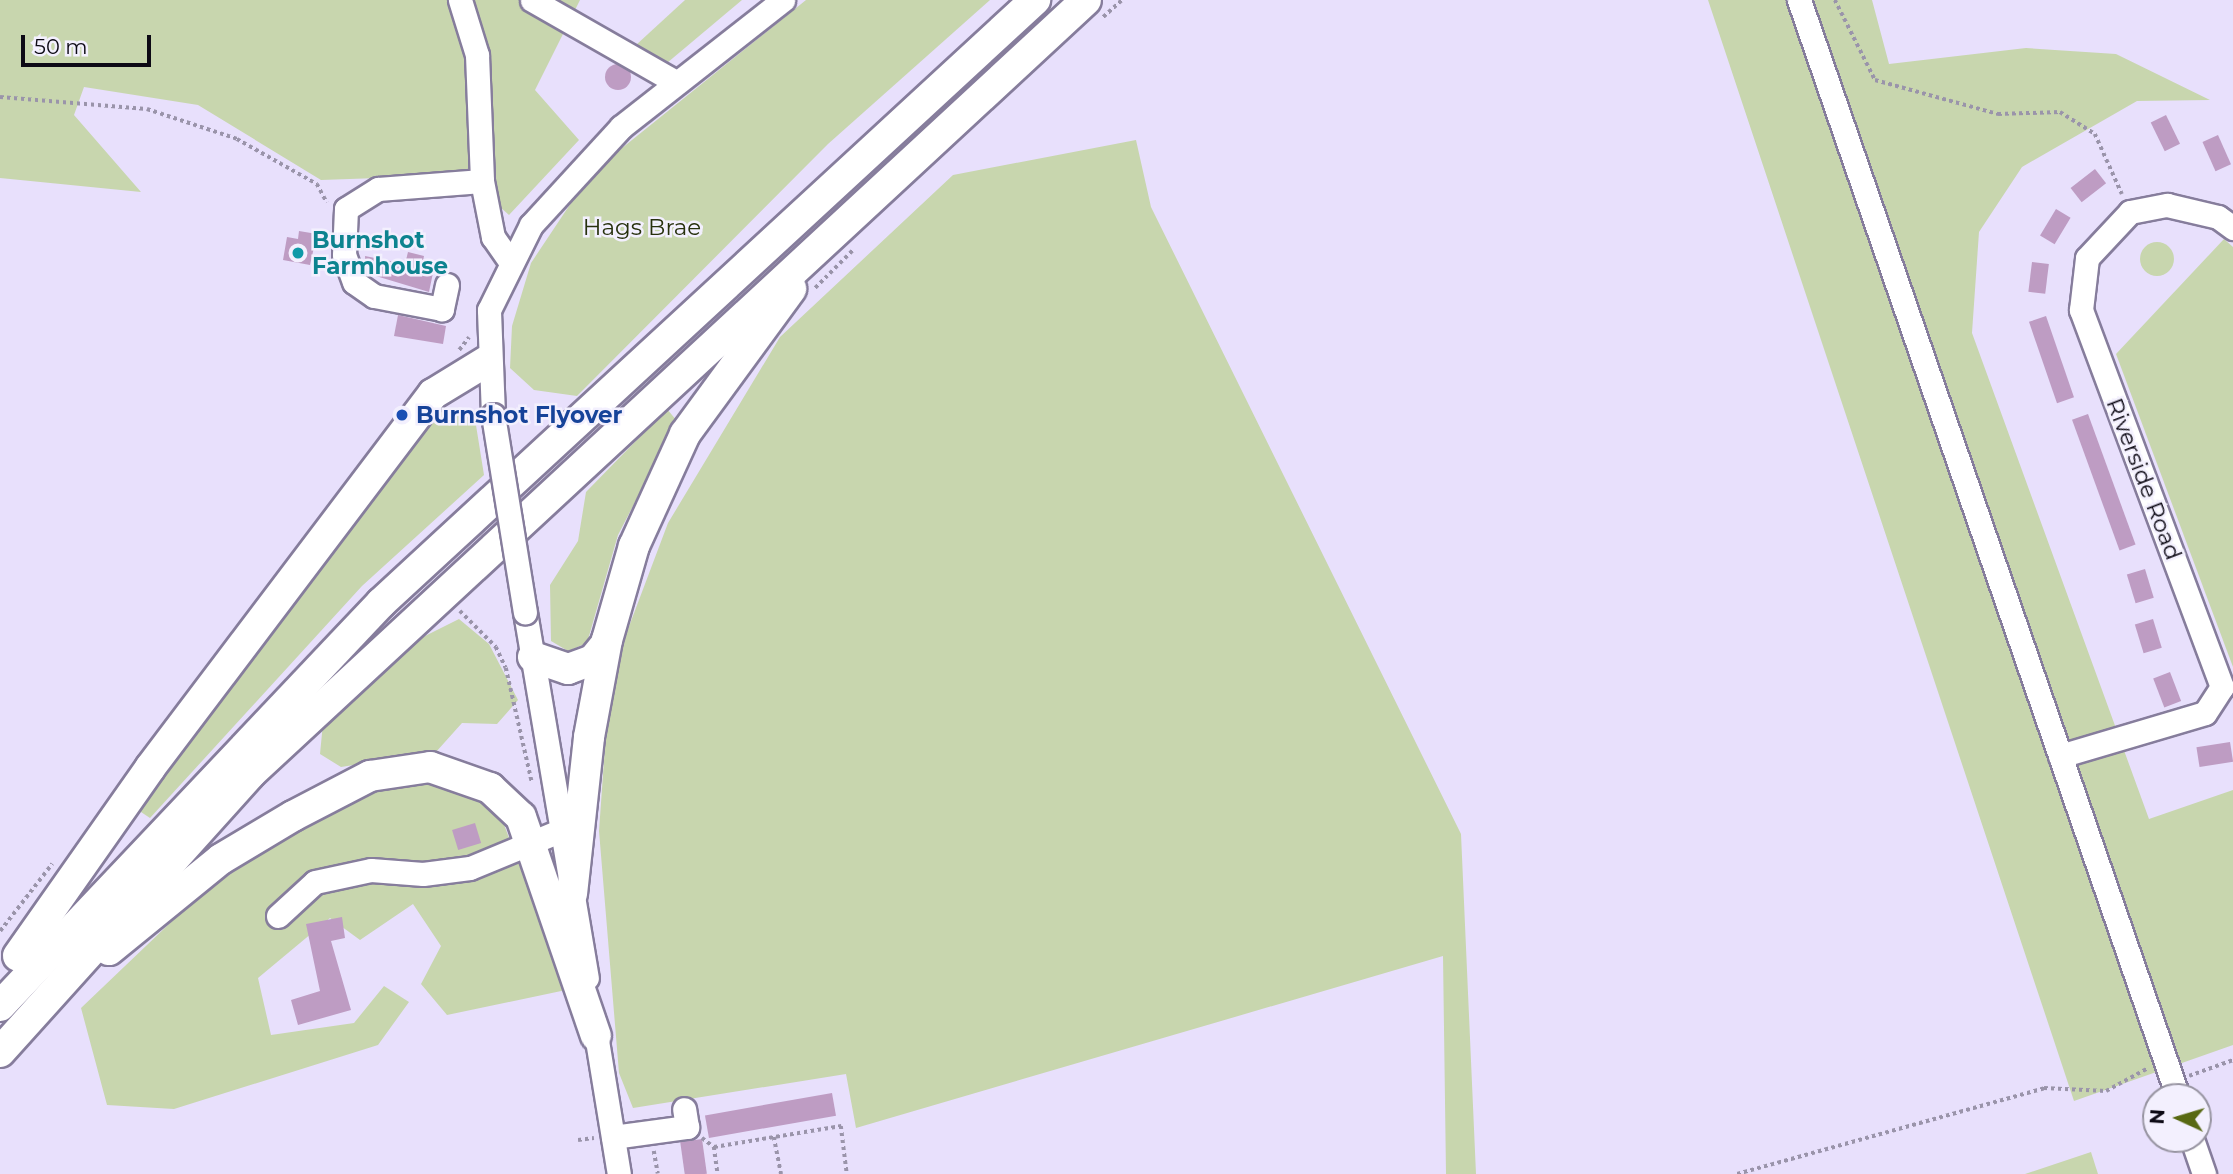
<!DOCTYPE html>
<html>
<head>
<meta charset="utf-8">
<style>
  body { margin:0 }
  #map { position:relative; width:2233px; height:1174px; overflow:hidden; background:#e8e0fc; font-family:Montserrat,sans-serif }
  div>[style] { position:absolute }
  .green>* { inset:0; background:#c8d6ae }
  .round { border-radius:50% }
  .building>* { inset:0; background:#be9cc3; transform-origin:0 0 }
  .path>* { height:3.5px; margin-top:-1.75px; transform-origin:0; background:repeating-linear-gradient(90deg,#9a94aa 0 3.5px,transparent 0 7px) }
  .roads { filter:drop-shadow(2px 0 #867d9c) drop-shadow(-2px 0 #867d9c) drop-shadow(0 2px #867d9c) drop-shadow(0 -2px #867d9c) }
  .minor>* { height:23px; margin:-11.5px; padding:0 11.5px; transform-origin:11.5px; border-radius:11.5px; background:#fff }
  .major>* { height:30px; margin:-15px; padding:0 15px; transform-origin:15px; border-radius:15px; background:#fff }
  .bridges { filter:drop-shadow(2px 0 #867d9c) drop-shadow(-2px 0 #867d9c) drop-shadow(0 2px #867d9c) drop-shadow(0 -2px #867d9c) }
  .minor-bridge>* { height:23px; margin:-11.5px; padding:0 11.5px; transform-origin:11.5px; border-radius:11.5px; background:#fff }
  .dots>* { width:19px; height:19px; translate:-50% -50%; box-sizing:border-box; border:4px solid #f3f0fe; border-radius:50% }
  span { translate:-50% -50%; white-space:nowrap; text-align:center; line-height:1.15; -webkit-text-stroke:5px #f3f0fe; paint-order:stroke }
  .park-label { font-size:23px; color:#27310d }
  .culture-label { font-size:23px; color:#0d838f; font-weight:700 }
  .left { translate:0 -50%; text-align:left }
  .transit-label { font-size:23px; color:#164399; font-weight:700 }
  .street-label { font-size:23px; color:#0d0a15 }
  .north { position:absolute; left:2142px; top:1083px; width:70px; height:70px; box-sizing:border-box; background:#f3f0fe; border:2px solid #9794a1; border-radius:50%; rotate:274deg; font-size:19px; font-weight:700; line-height:28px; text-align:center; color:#0d0a15 }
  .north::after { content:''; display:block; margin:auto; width:24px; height:32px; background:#586913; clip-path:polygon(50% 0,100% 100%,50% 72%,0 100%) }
  .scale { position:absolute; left:21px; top:35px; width:130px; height:32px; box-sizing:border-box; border:4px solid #0d0a15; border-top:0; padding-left:9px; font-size:21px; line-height:24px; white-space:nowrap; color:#0d0a15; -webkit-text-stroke:5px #f3f0fe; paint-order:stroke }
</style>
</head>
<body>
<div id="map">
  <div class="green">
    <i style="clip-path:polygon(0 0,580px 0,535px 90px,579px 140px,509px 215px,464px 175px,321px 180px,198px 105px,84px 87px,74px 115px,141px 192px,0 178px)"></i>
    <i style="clip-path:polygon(685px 0,742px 0,667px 63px,636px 45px)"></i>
    <i style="clip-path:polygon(806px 0,990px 0,828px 144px,577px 396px,534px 390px,510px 368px,512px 326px,531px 263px,591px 173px)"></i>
    <i style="clip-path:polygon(1708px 0,1872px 0,1889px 64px,2026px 48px,2116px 54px,2210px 100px,2137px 101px,2022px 167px,1979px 232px,1972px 333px,2149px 819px,2233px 790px,2233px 1045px,2074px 1101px)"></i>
    <i style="clip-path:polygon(1136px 140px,1151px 207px,1461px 834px,1476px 1174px,1446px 1174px,1443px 956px,856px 1128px,846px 1074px,633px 1108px,619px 1073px,599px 831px,606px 732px,625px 637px,668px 523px,780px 337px,953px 175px)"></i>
    <i style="clip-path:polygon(2224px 239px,2233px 247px,2233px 667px,2116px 354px)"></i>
    <i class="round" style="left:2140px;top:242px;width:34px;height:34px"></i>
    <i style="clip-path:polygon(436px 408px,475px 419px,484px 475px,362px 586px,150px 818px,135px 808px)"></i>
    <i style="clip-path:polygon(667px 409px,677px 421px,618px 535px,587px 643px,568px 651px,551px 641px,550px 585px,578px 541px,586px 492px)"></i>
    <i style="clip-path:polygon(459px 619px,489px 644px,518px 700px,497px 724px,462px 723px,436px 752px,341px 767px,320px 754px,323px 723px,399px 649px)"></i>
    <i style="clip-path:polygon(427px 774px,471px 786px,499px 811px,566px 990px,447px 1015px,421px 984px,441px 946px,413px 904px,360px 940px,330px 918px,258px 978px,271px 1035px,354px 1023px,384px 986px,409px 1002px,378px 1045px,174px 1109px,107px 1105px,81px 1008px,191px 903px,300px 823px,381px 779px)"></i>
    <i style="clip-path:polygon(2091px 1152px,2098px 1174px,2025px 1174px)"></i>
  </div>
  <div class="building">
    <i class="round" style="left:605px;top:64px;width:26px;height:26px"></i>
    <i style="left:2166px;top:115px;width:32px;height:17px;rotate:64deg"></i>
    <i style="left:2218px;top:135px;width:32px;height:17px;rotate:66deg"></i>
    <i style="left:2095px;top:169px;width:18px;height:31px;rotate:52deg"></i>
    <i style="left:2056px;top:209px;width:17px;height:31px;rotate:31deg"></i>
    <i style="clip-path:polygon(299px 231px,317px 234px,310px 265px,283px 260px,287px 237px,298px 239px)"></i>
    <i style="clip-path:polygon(408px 252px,424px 256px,422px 266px,434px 268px,429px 292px,366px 273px,365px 256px,405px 264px)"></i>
    <i style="left:2032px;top:262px;width:17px;height:30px;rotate:7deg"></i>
    <i style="clip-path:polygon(398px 315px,446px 326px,443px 344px,394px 336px)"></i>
    <i style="left:2046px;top:316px;width:86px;height:18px;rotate:71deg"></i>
    <i style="left:2088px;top:414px;width:139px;height:17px;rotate:70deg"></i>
    <i style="left:2145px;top:569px;width:30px;height:19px;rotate:73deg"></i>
    <i style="left:2153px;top:619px;width:30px;height:19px;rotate:73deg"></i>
    <i style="left:2170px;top:672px;width:31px;height:18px;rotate:69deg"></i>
    <i style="left:2230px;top:742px;width:20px;height:34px;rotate:81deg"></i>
    <i style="left:475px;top:823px;width:21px;height:24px;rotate:73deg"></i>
    <i style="clip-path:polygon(342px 917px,345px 938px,331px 941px,351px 1010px,298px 1025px,291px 1000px,320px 991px,306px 924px)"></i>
    <i style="left:832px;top:1093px;width:23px;height:129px;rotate:80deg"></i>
    <i style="left:702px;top:1139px;width:35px;height:22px;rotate:82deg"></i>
  </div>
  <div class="path">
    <i style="left:1835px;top:0;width:89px;rotate:63.4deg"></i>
    <i style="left:1875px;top:80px;width:128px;rotate:15.5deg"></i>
    <i style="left:1998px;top:114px;width:62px;rotate:-1.8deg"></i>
    <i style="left:2060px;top:112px;width:41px;rotate:32.2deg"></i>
    <i style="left:2095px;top:134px;width:66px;rotate:65.8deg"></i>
    <i style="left:1103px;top:17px;width:25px;rotate:-42deg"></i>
    <i style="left:0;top:97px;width:147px;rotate:4.7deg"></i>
    <i style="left:147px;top:109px;width:95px;rotate:18.4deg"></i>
    <i style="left:237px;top:139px;width:92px;rotate:29.4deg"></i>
    <i style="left:317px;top:184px;width:21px;rotate:62deg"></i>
    <i style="left:815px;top:288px;width:55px;rotate:-45deg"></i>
    <i style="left:459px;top:350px;width:16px;rotate:-52deg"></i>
    <i style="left:460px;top:611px;width:51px;rotate:45deg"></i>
    <i style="left:496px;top:647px;width:23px;rotate:65deg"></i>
    <i style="left:506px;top:668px;width:117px;rotate:77.2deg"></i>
    <i style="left:0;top:931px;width:85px;rotate:-52.2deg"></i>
    <i style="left:2189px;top:1076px;width:47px;rotate:-20deg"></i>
    <i style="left:774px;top:1137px;width:38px;rotate:79deg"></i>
    <i style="left:702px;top:1138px;width:15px;rotate:37deg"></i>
    <i style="left:714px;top:1147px;width:129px;rotate:-9.4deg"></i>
    <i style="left:841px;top:1126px;width:48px;rotate:82.9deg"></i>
    <i style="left:578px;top:1140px;width:16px;rotate:-7deg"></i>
    <i style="left:714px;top:1147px;width:27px;rotate:82deg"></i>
    <i style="left:654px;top:1151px;width:23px;rotate:80deg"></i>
    <i style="left:1737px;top:1174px;width:319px;rotate:-15.6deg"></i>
    <i style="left:2044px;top:1088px;width:62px;rotate:2.8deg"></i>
    <i style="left:2106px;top:1091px;width:48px;rotate:-28.7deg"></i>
  </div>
  <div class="roads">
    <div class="minor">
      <i style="left:460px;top:0;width:58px;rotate:72.8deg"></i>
      <i style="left:477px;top:55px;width:126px;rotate:87.7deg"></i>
      <i style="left:482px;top:181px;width:57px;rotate:78.9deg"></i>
      <i style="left:493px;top:237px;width:28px;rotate:55deg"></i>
      <i style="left:532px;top:0;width:166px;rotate:29.7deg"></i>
      <i style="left:1799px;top:0;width:1161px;rotate:70.94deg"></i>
      <i style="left:447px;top:285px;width:25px;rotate:102deg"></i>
      <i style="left:442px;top:309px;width:69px;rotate:-169.2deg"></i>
      <i style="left:374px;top:296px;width:24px;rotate:-145deg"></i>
      <i style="left:354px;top:282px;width:29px;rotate:-110deg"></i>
      <i style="left:344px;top:255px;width:46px;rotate:-87.5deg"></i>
      <i style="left:346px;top:209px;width:38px;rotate:-32deg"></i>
      <i style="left:378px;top:189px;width:104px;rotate:-4.4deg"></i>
      <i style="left:493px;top:415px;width:105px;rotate:-92.2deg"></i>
      <i style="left:489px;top:310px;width:95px;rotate:-63.7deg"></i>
      <i style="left:531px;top:225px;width:133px;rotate:-47.4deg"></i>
      <i style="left:621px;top:127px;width:206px;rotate:-38.1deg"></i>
      <i style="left:525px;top:612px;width:371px;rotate:80.4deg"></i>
      <i style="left:2060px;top:756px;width:151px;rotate:-16.5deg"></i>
      <i style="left:2205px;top:713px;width:31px;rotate:-57deg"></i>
      <i style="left:2222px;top:687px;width:403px;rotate:-110.5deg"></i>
      <i style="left:2081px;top:310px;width:52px;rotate:-83.4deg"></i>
      <i style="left:2087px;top:258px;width:63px;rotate:-46.9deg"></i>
      <i style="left:2130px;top:212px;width:38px;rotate:-11deg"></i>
      <i style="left:2167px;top:205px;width:52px;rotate:13.2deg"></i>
      <i style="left:2218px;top:217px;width:19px;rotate:36deg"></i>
      <i style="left:278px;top:916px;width:50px;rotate:-42.6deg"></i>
      <i style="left:315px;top:882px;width:57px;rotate:-12.1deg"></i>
      <i style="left:371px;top:870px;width:52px;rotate:4.4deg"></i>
      <i style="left:423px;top:874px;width:47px;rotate:-7.3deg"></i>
      <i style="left:470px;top:868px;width:113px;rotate:-22.5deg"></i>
      <i style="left:594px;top:1022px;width:154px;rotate:80.7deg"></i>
      <i style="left:613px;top:1137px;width:75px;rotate:-7.7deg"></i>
      <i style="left:687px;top:1127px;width:18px;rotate:-99deg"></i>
      <i style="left:2192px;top:1139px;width:37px;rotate:71deg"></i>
    </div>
    <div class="major">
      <i style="left:533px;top:657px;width:37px;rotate:19deg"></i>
      <i style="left:568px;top:669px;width:27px;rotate:-20deg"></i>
      <i style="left:593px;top:660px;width:19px;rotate:-51deg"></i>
      <i style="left:572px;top:894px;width:158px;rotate:-83.8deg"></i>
      <i style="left:589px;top:737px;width:99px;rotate:-79.5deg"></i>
      <i style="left:607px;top:640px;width:98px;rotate:-74deg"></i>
      <i style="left:634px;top:546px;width:123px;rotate:-65.5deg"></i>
      <i style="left:685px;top:434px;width:180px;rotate:-53.8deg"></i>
      <i style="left:109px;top:950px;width:144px;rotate:-39.1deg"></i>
      <i style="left:221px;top:859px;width:84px;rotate:-30.8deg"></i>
      <i style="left:293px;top:816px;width:87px;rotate:-27.5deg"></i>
      <i style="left:370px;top:776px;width:61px;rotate:-8.5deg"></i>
      <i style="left:430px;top:767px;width:64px;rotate:19.3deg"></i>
      <i style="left:490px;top:788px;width:42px;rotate:43.1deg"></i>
      <i style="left:521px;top:817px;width:231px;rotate:71.1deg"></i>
      <i style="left:18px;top:956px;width:230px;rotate:-54.9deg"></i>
      <i style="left:150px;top:768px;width:469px;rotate:-52.9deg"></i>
      <i style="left:433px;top:394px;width:63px;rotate:-31.4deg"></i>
      <i style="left:0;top:1006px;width:555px;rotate:-46.61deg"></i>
      <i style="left:381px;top:603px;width:890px;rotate:-42.68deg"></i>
      <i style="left:0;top:1052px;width:374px;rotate:-48deg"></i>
      <i style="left:250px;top:774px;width:1139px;rotate:-42.79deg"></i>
    </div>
  </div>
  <div class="bridges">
    <div class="minor-bridge">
      <i style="left:493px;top:415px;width:200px;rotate:80.8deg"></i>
    </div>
  </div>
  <div class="dots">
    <i style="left:298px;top:253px;background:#0f9aa8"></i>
    <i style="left:402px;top:415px;background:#1a4fb4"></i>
  </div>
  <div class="park-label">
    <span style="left:642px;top:227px">Hags Brae</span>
  </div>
  <div class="culture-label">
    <span class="left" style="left:312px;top:253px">Burnshot<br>Farmhouse</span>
  </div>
  <div class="transit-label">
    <span class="left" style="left:416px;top:415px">Burnshot Flyover</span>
  </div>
  <div class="street-label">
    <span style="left:2144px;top:479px;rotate:69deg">Riverside Road</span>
  </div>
  <div class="north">N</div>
  <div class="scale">50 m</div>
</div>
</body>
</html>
